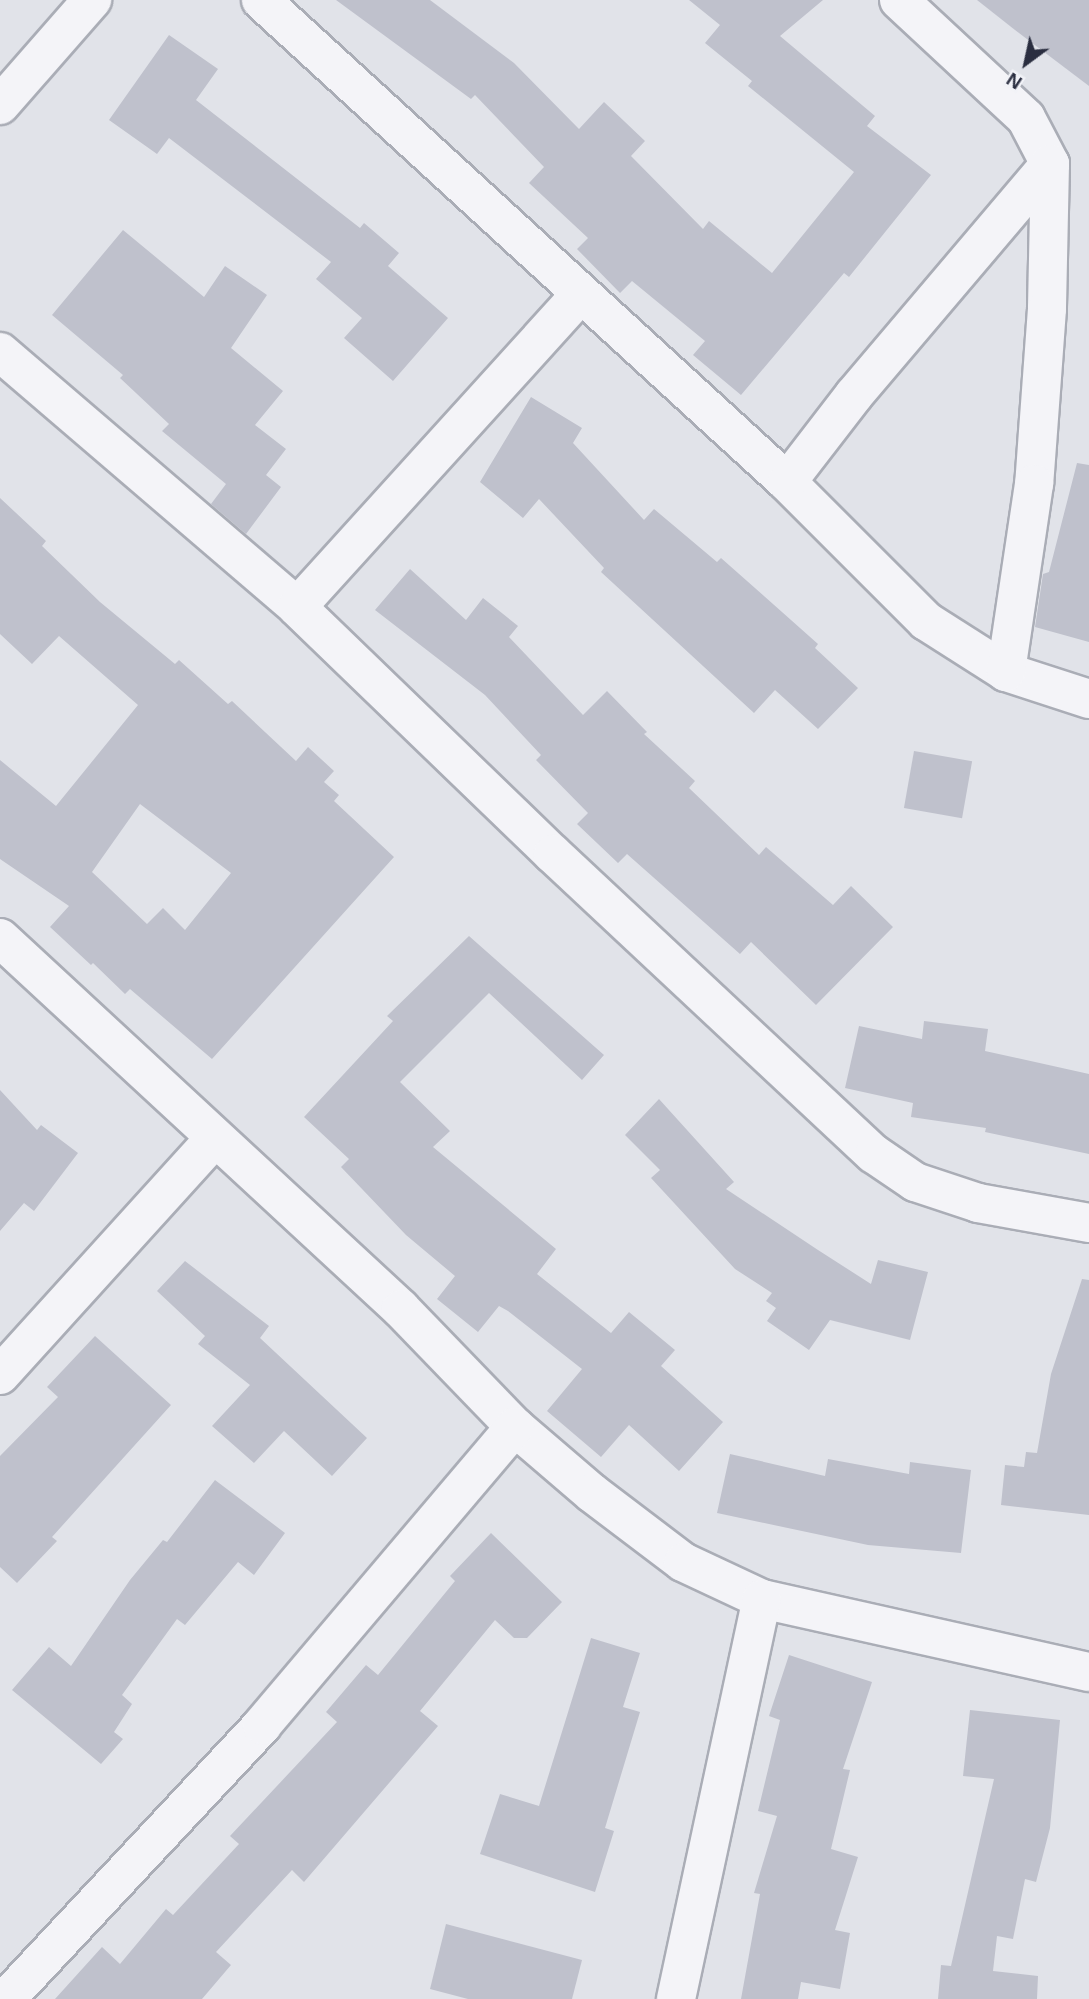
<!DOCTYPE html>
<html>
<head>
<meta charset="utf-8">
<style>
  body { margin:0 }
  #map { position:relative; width:1089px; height:1999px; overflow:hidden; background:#e1e3e9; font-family:Helvetica,sans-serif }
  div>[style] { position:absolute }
  .building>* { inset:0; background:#bfc1cc; transform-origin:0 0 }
  .roads { filter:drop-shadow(2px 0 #aaadb6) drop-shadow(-2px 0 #aaadb6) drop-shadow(0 2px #aaadb6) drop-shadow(0 -2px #aaadb6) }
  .street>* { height:38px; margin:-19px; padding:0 19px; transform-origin:19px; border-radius:19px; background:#f4f4f8 }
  span { translate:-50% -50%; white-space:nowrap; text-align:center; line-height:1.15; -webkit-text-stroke:6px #f1f2f7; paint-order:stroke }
  .north { position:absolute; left:991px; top:28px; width:70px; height:70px; -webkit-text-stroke:5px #f1f2f7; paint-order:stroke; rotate:213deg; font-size:19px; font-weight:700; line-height:28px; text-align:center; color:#2a2e40 }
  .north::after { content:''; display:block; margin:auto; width:24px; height:32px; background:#2a2e40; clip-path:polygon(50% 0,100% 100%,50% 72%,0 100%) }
</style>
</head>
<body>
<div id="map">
  <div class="building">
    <i style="clip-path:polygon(336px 0,430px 0,514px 63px,579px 129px,604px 102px,645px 141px,631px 156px,703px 229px,709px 221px,772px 273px,854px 172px,748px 86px,752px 81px,705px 43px,720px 25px,689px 0,823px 0,780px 36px,875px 116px,867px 126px,931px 175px,849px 277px,844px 273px,741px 395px,693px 355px,705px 341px,632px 281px,620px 293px,577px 249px,588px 238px,529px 183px,544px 167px,475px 95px,471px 99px)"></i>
    <i style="clip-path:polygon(977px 0,1089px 0,1089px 86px,1015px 30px)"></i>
    <i style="clip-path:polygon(169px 35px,218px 69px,196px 100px,360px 228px,364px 223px,399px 253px,388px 266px,448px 318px,393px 381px,344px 338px,362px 318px,316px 279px,331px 262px,169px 138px,157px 154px,109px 120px)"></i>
    <i style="clip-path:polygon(123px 230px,204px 297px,225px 266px,267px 295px,231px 348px,283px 391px,255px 425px,286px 449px,266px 475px,281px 487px,246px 534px,211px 504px,226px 484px,162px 431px,169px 424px,120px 378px,123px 375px,52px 315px)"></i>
    <i style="clip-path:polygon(531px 397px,582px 428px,573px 443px,644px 520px,654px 509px,717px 562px,721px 558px,818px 644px,815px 648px,858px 688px,818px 729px,775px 690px,754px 713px,601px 572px,604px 568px,539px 499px,523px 518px,480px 482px)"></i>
    <i style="clip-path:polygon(1077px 463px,1089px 465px,1089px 642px,1035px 627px,1043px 574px,1049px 572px)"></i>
    <i style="clip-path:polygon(evenodd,0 498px,46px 541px,42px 546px,100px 602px,175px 664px,179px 660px,228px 704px,232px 701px,296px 761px,308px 747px,334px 771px,324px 782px,339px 795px,334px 801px,394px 857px,212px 1059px,130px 989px,125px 994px,93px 963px,91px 965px,50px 927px,69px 906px,0 859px,0 760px,56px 806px,138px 705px,59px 636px,32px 664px,0 634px,0 498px,140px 804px,231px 873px,185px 930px,163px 908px,147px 924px,92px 872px,140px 804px)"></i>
    <i style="clip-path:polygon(410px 569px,466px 620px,483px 598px,518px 626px,509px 637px,583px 715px,607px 691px,647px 732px,644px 734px,695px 781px,689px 788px,759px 855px,766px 847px,833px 905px,851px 886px,893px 927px,816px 1005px,751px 942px,740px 954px,627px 854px,618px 863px,577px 824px,588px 813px,536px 760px,541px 755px,485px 695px,375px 610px)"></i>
    <i style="left:914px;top:751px;width:59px;height:58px;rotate:10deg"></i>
    <i style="clip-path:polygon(469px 936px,604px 1055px,582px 1080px,489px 993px,400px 1082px,450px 1131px,433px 1147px,556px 1249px,537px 1274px,611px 1333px,629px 1312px,675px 1350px,661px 1366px,723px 1422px,679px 1471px,629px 1425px,601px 1457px,547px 1411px,582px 1369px,508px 1311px,499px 1306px,478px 1332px,437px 1299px,455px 1276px,406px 1235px,341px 1167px,349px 1159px,304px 1117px,393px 1021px,387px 1016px)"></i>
    <i style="clip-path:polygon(924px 1021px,988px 1029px,985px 1051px,1089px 1074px,1089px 1154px,985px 1132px,986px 1128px,911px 1117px,913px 1103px,845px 1088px,859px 1026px,922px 1039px)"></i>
    <i style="clip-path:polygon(0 1090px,37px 1130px,41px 1125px,78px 1153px,34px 1211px,24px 1203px,0 1231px)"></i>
    <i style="clip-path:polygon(659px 1099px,734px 1182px,726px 1189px,818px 1250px,871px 1284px,878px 1260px,928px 1272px,910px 1340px,830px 1320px,809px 1350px,767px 1321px,776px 1308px,766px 1301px,772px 1293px,735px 1269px,651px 1178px,660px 1170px,625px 1135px)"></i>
    <i style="clip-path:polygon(185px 1261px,269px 1326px,260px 1338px,367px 1438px,332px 1476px,284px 1431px,254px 1463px,212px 1426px,250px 1385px,198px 1344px,205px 1336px,157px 1291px)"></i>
    <i style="clip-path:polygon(1082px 1279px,1089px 1280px,1089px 1515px,1001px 1505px,1005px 1465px,1024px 1467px,1026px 1452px,1037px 1453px,1051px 1374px)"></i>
    <i style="clip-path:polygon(95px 1336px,171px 1405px,52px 1537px,57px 1541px,17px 1583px,0 1567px,0 1456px,58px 1397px,47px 1387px)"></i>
    <i style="clip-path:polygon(730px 1454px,825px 1476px,828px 1459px,909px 1474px,910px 1462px,971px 1470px,961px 1553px,868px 1545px,717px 1513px)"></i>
    <i style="clip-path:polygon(215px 1480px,285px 1533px,254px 1575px,238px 1562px,185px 1625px,177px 1619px,122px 1695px,132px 1704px,114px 1732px,123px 1739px,101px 1764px,12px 1690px,49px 1647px,71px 1666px,130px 1580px,163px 1540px,167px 1542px)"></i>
    <i style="clip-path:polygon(491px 1533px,562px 1602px,527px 1638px,514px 1638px,495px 1620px,420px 1711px,438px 1726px,304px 1882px,292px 1870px,216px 1952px,231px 1965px,202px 1999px,55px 1999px,102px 1947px,120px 1964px,166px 1909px,173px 1915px,239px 1844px,230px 1836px,337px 1722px,326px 1712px,366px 1665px,378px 1675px,455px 1581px,450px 1576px)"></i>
    <i style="clip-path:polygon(591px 1638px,640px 1653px,623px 1707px,640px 1712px,605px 1828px,614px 1831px,595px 1892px,480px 1854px,500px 1794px,539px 1806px)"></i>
    <i style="clip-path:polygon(789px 1655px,872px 1682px,843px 1769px,850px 1770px,831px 1849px,858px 1857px,835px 1930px,850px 1933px,840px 1989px,801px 1982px,798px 1999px,741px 1999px,760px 1894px,754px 1893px,777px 1816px,758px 1811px,780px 1720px,769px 1716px)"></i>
    <i style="clip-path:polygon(970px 1710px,1060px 1720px,1050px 1828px,1036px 1882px,1025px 1879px,1013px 1939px,997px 1936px,993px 1971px,1038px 1976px,1037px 1999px,938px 1999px,941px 1965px,951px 1966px,994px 1779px,963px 1776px)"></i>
    <i style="clip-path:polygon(446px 1924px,582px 1960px,572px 1999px,468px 1999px,430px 1989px)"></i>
  </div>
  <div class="roads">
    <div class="street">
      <i style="left:261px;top:0;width:713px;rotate:42.5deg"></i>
      <i style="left:787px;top:482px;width:197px;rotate:45deg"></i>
      <i style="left:926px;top:621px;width:95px;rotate:32.5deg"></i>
      <i style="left:1006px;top:672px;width:87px;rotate:18deg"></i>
      <i style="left:899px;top:0;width:173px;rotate:42.9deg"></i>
      <i style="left:1026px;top:118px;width:52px;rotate:62.4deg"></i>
      <i style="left:1050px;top:164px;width:145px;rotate:91.2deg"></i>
      <i style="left:1047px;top:309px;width:175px;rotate:94.2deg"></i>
      <i style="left:1034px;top:484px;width:190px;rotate:98.5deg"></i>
      <i style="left:0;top:105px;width:140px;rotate:-48.8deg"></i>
      <i style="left:0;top:352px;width:391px;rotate:40.6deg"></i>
      <i style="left:297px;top:607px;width:356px;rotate:44deg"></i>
      <i style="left:553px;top:854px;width:439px;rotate:43.1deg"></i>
      <i style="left:874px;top:1154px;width:50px;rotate:34.3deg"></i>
      <i style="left:915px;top:1182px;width:66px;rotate:18.4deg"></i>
      <i style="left:978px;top:1203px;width:113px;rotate:10.2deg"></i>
      <i style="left:787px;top:482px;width:110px;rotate:-52.4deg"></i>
      <i style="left:854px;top:395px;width:303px;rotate:-49.7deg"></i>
      <i style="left:297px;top:607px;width:420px;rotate:-47.8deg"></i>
      <i style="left:0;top:938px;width:546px;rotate:42.77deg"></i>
      <i style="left:401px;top:1309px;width:164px;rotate:46deg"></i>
      <i style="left:515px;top:1427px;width:101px;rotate:40.6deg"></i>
      <i style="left:592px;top:1493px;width:114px;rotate:37.2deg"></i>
      <i style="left:683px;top:1562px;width:87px;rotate:25.1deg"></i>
      <i style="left:762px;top:1599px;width:335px;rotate:12.6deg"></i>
      <i style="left:0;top:1375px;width:319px;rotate:-47.8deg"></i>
      <i style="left:6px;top:1999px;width:375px;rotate:-46.9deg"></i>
      <i style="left:262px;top:1725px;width:391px;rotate:-49.7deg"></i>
      <i style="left:676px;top:1999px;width:409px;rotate:-77.9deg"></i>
    </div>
  </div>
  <div class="north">N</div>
</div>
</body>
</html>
